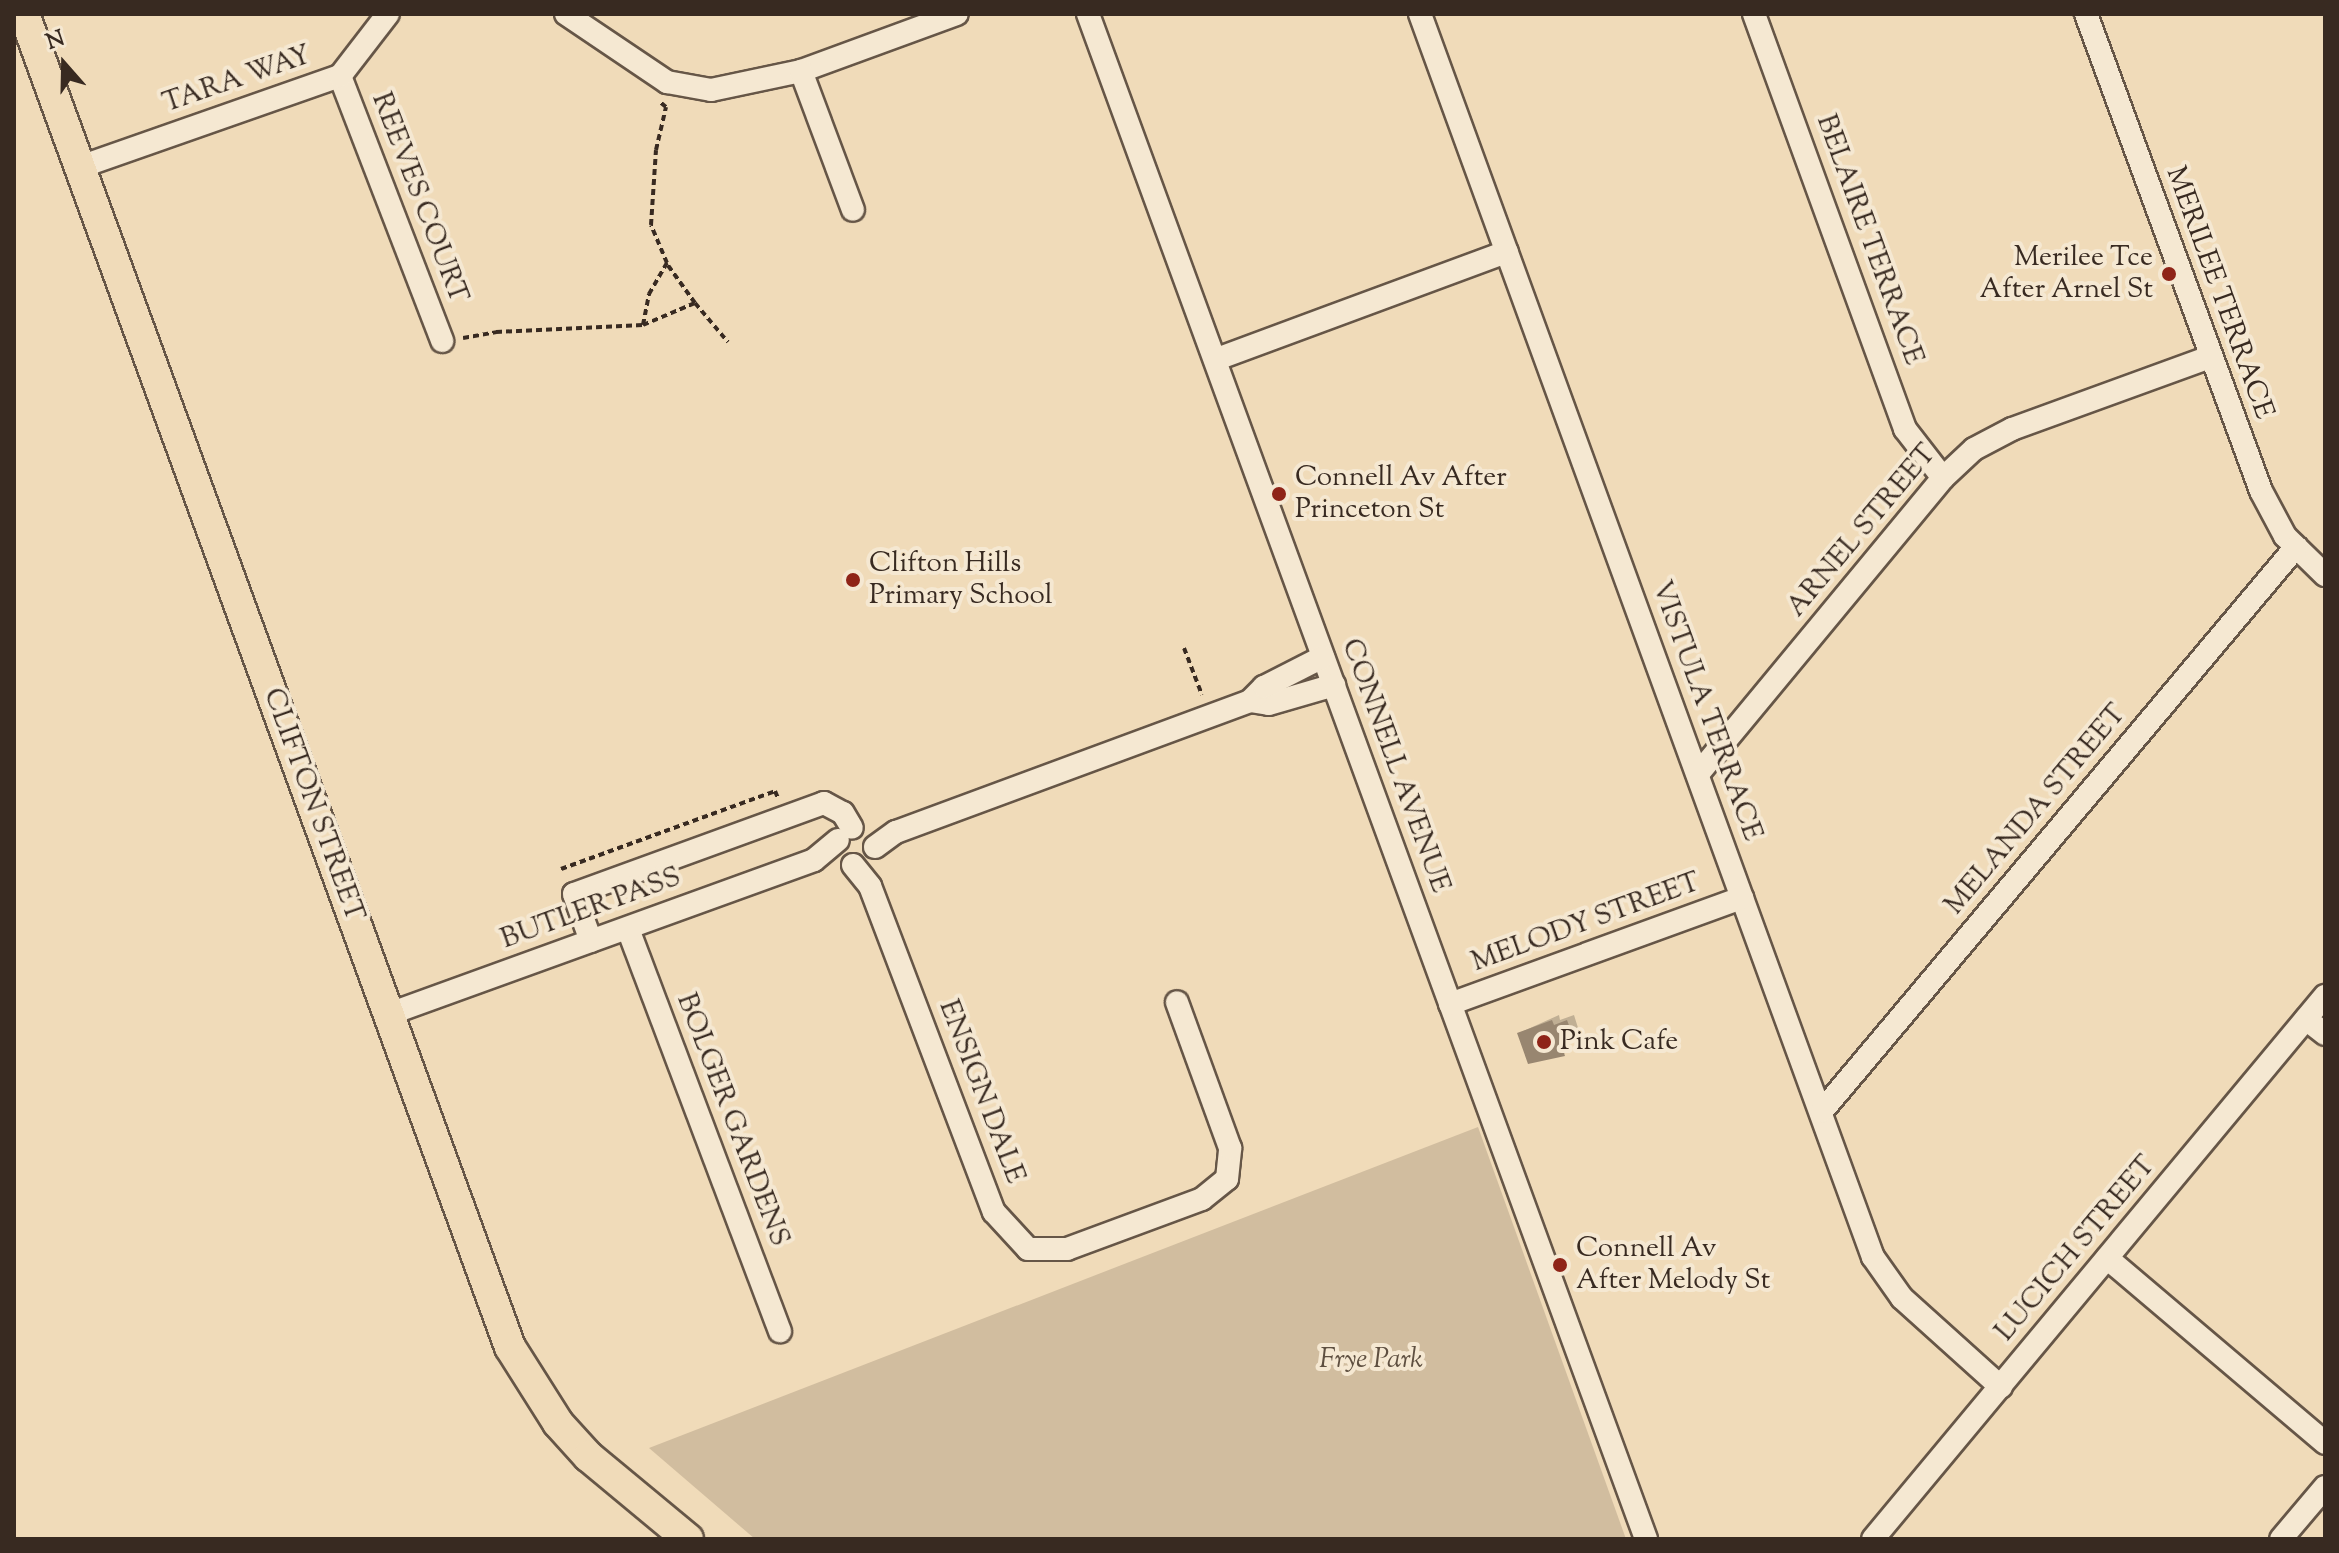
<!DOCTYPE html>
<html>
<head>
<meta charset="utf-8">
<style>
  body { margin:0 }
  #map { position:relative; width:2339px; height:1553px; overflow:hidden; background:#f0dbb9; font-family:"Sorts Mill Goudy",serif }
  div>[style] { position:absolute }
  .green>* { inset:0; background:#d1bd9f }
  .shadow>* { inset:0; background:#0003 }
  .building>* { inset:0; background:#988670 }
  .path>* { height:4px; margin-top:-2px; transform-origin:0; background:repeating-linear-gradient(90deg,#382a21 0 6px,transparent 0 10px) }
  .roads { filter:drop-shadow(2px 0 #665647) drop-shadow(-2px 0 #665647) drop-shadow(0 2px #665647) drop-shadow(0 -2px #665647) }
  .minor>* { height:22px; margin:-11px; padding:0 11px; transform-origin:11px; border-radius:11px; background:#f5e8d2 }
  .major>* { height:30px; margin:-15px; padding:0 15px; transform-origin:15px; border-radius:15px; background:#f0dbb9 }
  .dots>* { width:22px; height:22px; translate:-50% -50%; box-sizing:border-box; border:4px solid #f5e8d2; border-radius:50% }
  span { translate:-50% -50%; white-space:nowrap; text-align:center; line-height:1.15; -webkit-text-stroke:8px #f5e8d2; paint-order:stroke }
  .street-label { font-size:28px; color:#382a21 }
  .poi-label { font-size:28px; color:#382a21 }
  .right { translate:-100% -50%; text-align:right }
  .left { translate:0 -50%; text-align:left }
  .park-label { font-size:28px; color:#5e4f40; font-style:italic }
  .frame { position:absolute; inset:0; border:16px solid #382a21; pointer-events:none }
  .north { position:absolute; left:24px; top:24px; width:80px; height:80px; -webkit-text-stroke:6px #f5e8d2; paint-order:stroke; rotate:340deg; font-size:22px; font-weight:700; line-height:32px; text-align:center; color:#382a21 }
  .north::after { content:''; display:block; margin:auto; width:28px; height:36px; background:#382a21; clip-path:polygon(50% 0,100% 100%,50% 72%,0 100%) }
</style>
</head>
<body>
<div id="map">
  <div class="green">
    <i style="clip-path:polygon(1478px 1127px,1626px 1539px,755px 1539px,649px 1448px)"></i>
  </div>
  <div class="shadow">
    <i style="clip-path:polygon(1559px 1015px,1560px 1020px,1574px 1015px,1579px 1031px,1568px 1039px,1570px 1047px,1564px 1054px,1519px 1033px)"></i>
  </div>
  <div class="building">
    <i style="clip-path:polygon(1552px 1020px,1554px 1025px,1567px 1020px,1574px 1039px,1561px 1044px,1565px 1056px,1528px 1064px,1517px 1033px)"></i>
  </div>
  <div class="path">
    <i style="left:695px;top:303px;width:51px;rotate:49.8deg"></i>
    <i style="left:643px;top:325px;width:56px;rotate:-22.9deg"></i>
    <i style="left:695px;top:303px;width:48px;rotate:-125.7deg"></i>
    <i style="left:463px;top:338px;width:34px;rotate:-10deg"></i>
    <i style="left:496px;top:332px;width:147px;rotate:-2.7deg"></i>
    <i style="left:643px;top:325px;width:32px;rotate:-79deg"></i>
    <i style="left:649px;top:294px;width:36px;rotate:-60deg"></i>
    <i style="left:667px;top:263px;width:41px;rotate:-112.8deg"></i>
    <i style="left:651px;top:225px;width:75px;rotate:-86.2deg"></i>
    <i style="left:656px;top:150px;width:44px;rotate:-76.9deg"></i>
    <i style="left:666px;top:107px;width:8px;rotate:-140deg"></i>
    <i style="left:1184px;top:648px;width:50px;rotate:69deg"></i>
    <i style="left:561px;top:869px;width:228px;rotate:-20deg"></i>
    <i style="left:775px;top:791px;width:8px;rotate:67deg"></i>
  </div>
  <div class="roads">
    <div class="minor">
      <i style="left:566px;top:14px;width:122px;rotate:34deg"></i>
      <i style="left:667px;top:82px;width:45px;rotate:10.3deg"></i>
      <i style="left:711px;top:90px;width:92px;rotate:-11.9deg"></i>
      <i style="left:801px;top:71px;width:166px;rotate:-20.1deg"></i>
      <i style="left:1088px;top:14px;width:1624px;rotate:69.9deg"></i>
      <i style="left:1420px;top:14px;width:1323px;rotate:69.98deg"></i>
      <i style="left:1873px;top:1257px;width:50px;rotate:54.7deg"></i>
      <i style="left:1902px;top:1298px;width:133px;rotate:42deg"></i>
      <i style="left:1754px;top:14px;width:442px;rotate:70deg"></i>
      <i style="left:1905px;top:429px;width:62px;rotate:52.2deg"></i>
      <i style="left:2086px;top:14px;width:508px;rotate:69.85deg"></i>
      <i style="left:2261px;top:491px;width:51px;rotate:61.9deg"></i>
      <i style="left:2285px;top:536px;width:56px;rotate:44.3deg"></i>
      <i style="left:801px;top:71px;width:148px;rotate:69.5deg"></i>
      <i style="left:340px;top:76px;width:284px;rotate:68.9deg"></i>
      <i style="left:80px;top:167px;width:275px;rotate:-19.3deg"></i>
      <i style="left:340px;top:76px;width:78px;rotate:-52.3deg"></i>
      <i style="left:1217px;top:359px;width:309px;rotate:-20.3deg"></i>
      <i style="left:1250px;top:701px;width:19px;rotate:9deg"></i>
      <i style="left:1269px;top:704px;width:68px;rotate:-16.3deg"></i>
      <i style="left:1698px;top:774px;width:384px;rotate:-50.4deg"></i>
      <i style="left:1943px;top:478px;width:42px;rotate:-43.1deg"></i>
      <i style="left:1974px;top:449px;width:43px;rotate:-27.8deg"></i>
      <i style="left:2012px;top:429px;width:211px;rotate:-20deg"></i>
      <i style="left:875px;top:847px;width:26px;rotate:-36deg"></i>
      <i style="left:896px;top:832px;width:377px;rotate:-20.3deg"></i>
      <i style="left:1250px;top:701px;width:20px;rotate:-45deg"></i>
      <i style="left:1264px;top:687px;width:66px;rotate:-27deg"></i>
      <i style="left:853px;top:865px;width:27px;rotate:51deg"></i>
      <i style="left:870px;top:886px;width:349px;rotate:69.2deg"></i>
      <i style="left:994px;top:1212px;width:50px;rotate:47.4deg"></i>
      <i style="left:1028px;top:1249px;width:39px"></i>
      <i style="left:1067px;top:1249px;width:144px;rotate:-20.3deg"></i>
      <i style="left:1202px;top:1199px;width:32px;rotate:-39deg"></i>
      <i style="left:1227px;top:1179px;width:31px;rotate:-84deg"></i>
      <i style="left:1230px;top:1148px;width:155px;rotate:-110deg"></i>
      <i style="left:628px;top:929px;width:430px;rotate:69.3deg"></i>
      <i style="left:591px;top:941px;width:50px;rotate:-109.9deg"></i>
      <i style="left:574px;top:894px;width:266px;rotate:-20deg"></i>
      <i style="left:824px;top:803px;width:21px;rotate:28deg"></i>
      <i style="left:843px;top:813px;width:17px;rotate:59deg"></i>
      <i style="left:1450px;top:1004px;width:311px;rotate:-20deg"></i>
      <i style="left:389px;top:1014px;width:452px;rotate:-19.9deg"></i>
      <i style="left:814px;top:860px;width:31px;rotate:-40deg"></i>
      <i style="left:2306px;top:1019px;width:24px;rotate:38deg"></i>
      <i style="left:1822px;top:1111px;width:737px;rotate:-49.96deg"></i>
      <i style="left:2107px;top:1258px;width:286px;rotate:40.3deg"></i>
      <i style="left:1873px;top:1539px;width:707px;rotate:-50.23deg"></i>
      <i style="left:2281px;top:1539px;width:68px;rotate:-49.8deg"></i>
    </div>
    <div class="major">
      <i style="left:24px;top:14px;width:1419px;rotate:69.97deg"></i>
      <i style="left:510px;top:1347px;width:90px;rotate:57.7deg"></i>
      <i style="left:558px;top:1423px;width:45px;rotate:47.7deg"></i>
      <i style="left:588px;top:1456px;width:130px;rotate:39.7deg"></i>
    </div>
  </div>
  <div class="dots">
    <i style="left:2169px;top:274px;background:#8f2418"></i>
    <i style="left:1279px;top:494px;background:#8f2418"></i>
    <i style="left:853px;top:580px;background:#8f2418"></i>
    <i style="left:1544px;top:1042px;background:#8f2418"></i>
    <i style="left:1560px;top:1265px;background:#8f2418"></i>
  </div>
  <div class="street-label">
    <span style="left:237px;top:80px;rotate:-19deg">TARA WAY</span>
    <span style="left:419px;top:198px;rotate:69deg">REEVES COURT</span>
    <span style="left:1869px;top:240px;rotate:70deg">BELAIRE TERRACE</span>
    <span style="left:2219px;top:293px;rotate:70deg">MERILEE TERRACE</span>
    <span style="left:1862px;top:531px;rotate:-50deg">ARNEL STREET</span>
    <span style="left:1706px;top:711px;rotate:70deg">VISTULA TERRACE</span>
    <span style="left:1395px;top:766px;rotate:70deg">CONNELL AVENUE</span>
    <span style="left:313px;top:805px;rotate:70deg">CLIFTON STREET</span>
    <span style="left:2036px;top:810px;rotate:-50deg">MELANDA STREET</span>
    <span style="left:591px;top:909px;rotate:-20deg">BUTLER PASS</span>
    <span style="left:1586px;top:923px;rotate:-20deg">MELODY STREET</span>
    <span style="left:981px;top:1092px;rotate:69deg">ENSIGN DALE</span>
    <span style="left:732px;top:1120px;rotate:69deg">BOLGER GARDENS</span>
    <span style="left:2076px;top:1249px;rotate:-50deg">LUCICH STREET</span>
  </div>
  <div class="poi-label">
    <span class="right" style="left:2153px;top:274px">Merilee Tce<br>After Arnel St</span>
    <span class="left" style="left:1295px;top:494px">Connell Av After<br>Princeton St</span>
    <span class="left" style="left:869px;top:580px">Clifton Hills<br>Primary School</span>
    <span class="left" style="left:1560px;top:1042px">Pink Cafe</span>
    <span class="left" style="left:1576px;top:1265px">Connell Av<br>After Melody St</span>
  </div>
  <div class="park-label">
    <span style="left:1371px;top:1360px">Frye Park</span>
  </div>
  <div class="frame"></div>
  <div class="north">N</div>
</div>
</body>
</html>
